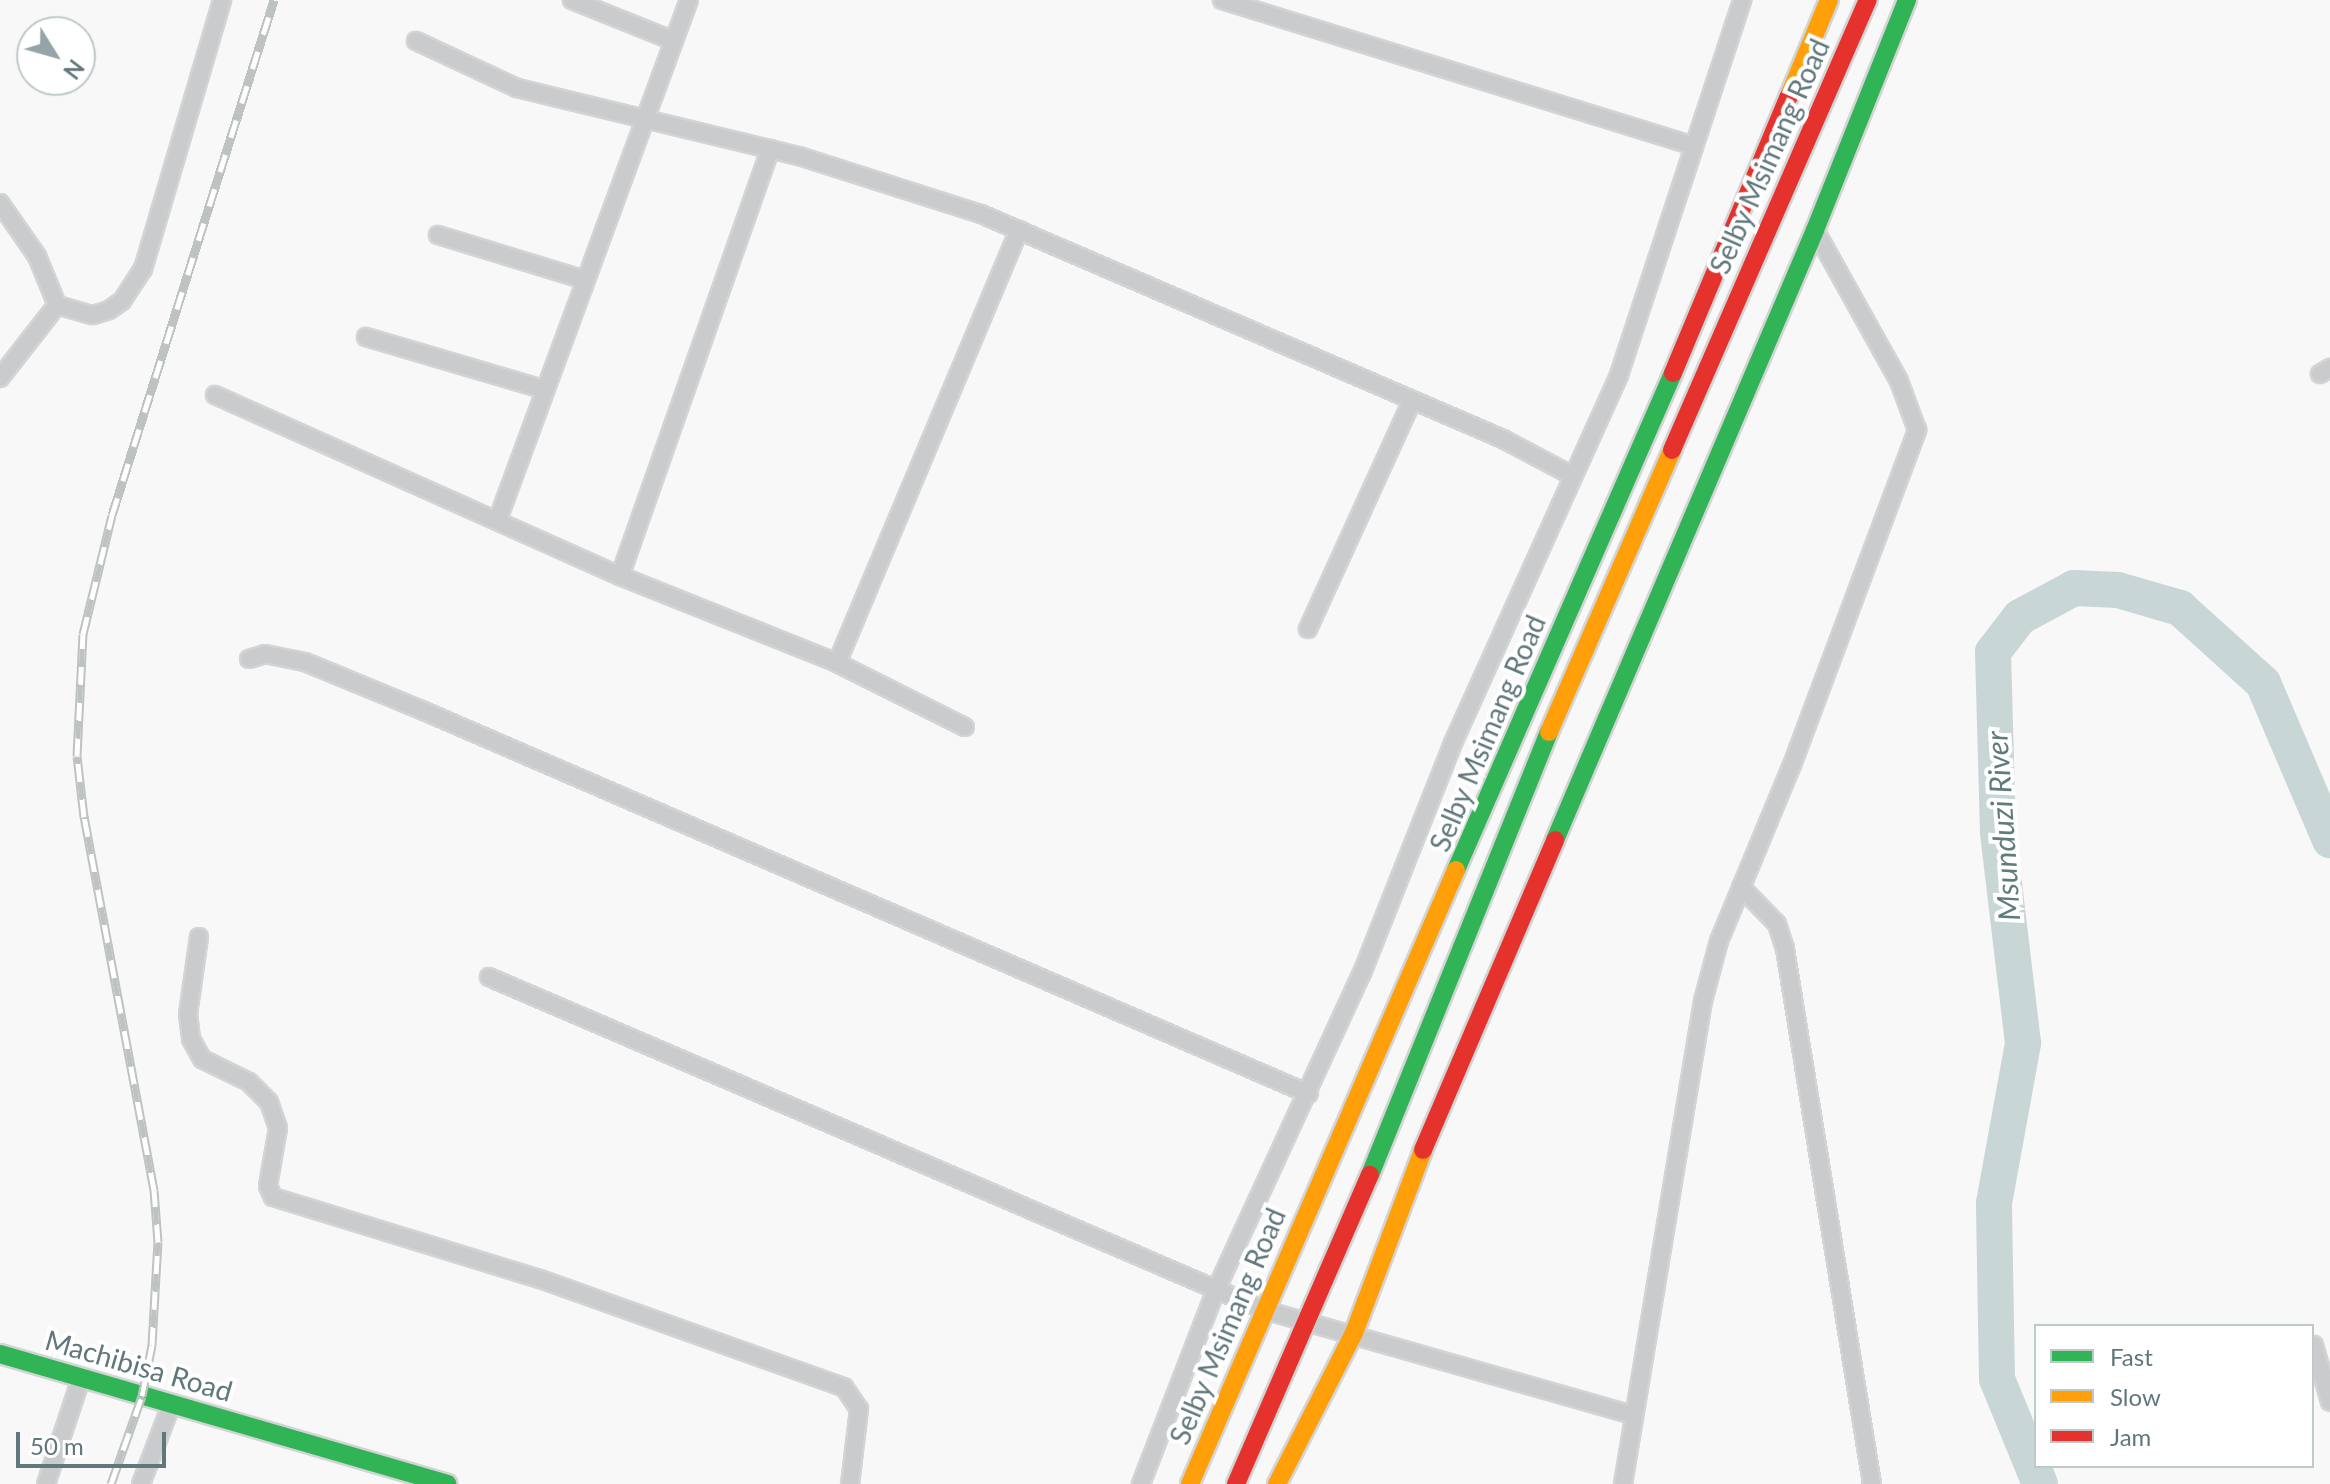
<!DOCTYPE html>
<html>
<head>
<meta charset="utf-8">
<style>
  body { margin:0 }
  #map { position:relative; width:2330px; height:1484px; overflow:hidden; background:#f8f8f8; font-family:Lato,sans-serif }
  div>[style] { position:absolute }
  .river>* { height:36px; margin:-18px; padding:0 18px; transform-origin:18px; border-radius:18px; background:#c9d6d6 }
  .roads { filter:drop-shadow(2px 0 #d3d4d5) drop-shadow(-2px 0 #d3d4d5) drop-shadow(0 2px #d3d4d5) drop-shadow(0 -2px #d3d4d5) }
  .street>* { height:16px; margin:-8px; padding:0 8px; transform-origin:8px; border-radius:8px; background:#c9cbcc }
  .fast>* { height:18px; margin:-9px; padding:0 9px; transform-origin:9px; border-radius:9px; background:#30b455 }
  .slow>* { height:18px; margin:-9px; padding:0 9px; transform-origin:9px; border-radius:9px; background:#ff9f0a }
  .jam>* { height:18px; margin:-9px; padding:0 9px; transform-origin:9px; border-radius:9px; background:#e5322d }
  .rail>* { height:9px; margin-top:-4.5px; transform-origin:0; background:repeating-linear-gradient(90deg,#fff 0 18px,#bfc2c2 0 36px); box-sizing:border-box; border-block:2px solid #bfc2c2 }
  span { translate:-50% -50%; white-space:nowrap; text-align:center; line-height:1.15; -webkit-text-stroke:8px #fff; paint-order:stroke }
  .street-label { font-size:28px; color:#60777c }
  .water-label { font-size:30px; color:#5f7b7c; font-style:italic }
  .legend { position:absolute; left:2034px; top:1324px; width:280px; height:144px; box-sizing:border-box; background:#fff; border:2px solid #bfc9cb; margin:0; padding:10px 14px; list-style:none; font-size:24px; color:#60777c }
  .legend li { display:flex; align-items:center; gap:16px; height:40px }
  .legend b { width:40px; border:2px solid #bfc9cb }
  .north { position:absolute; left:16px; top:16px; width:80px; height:80px; box-sizing:border-box; background:#fff; border:2px solid #bfc9cb; border-radius:50%; rotate:127deg; font-size:22px; font-weight:700; line-height:32px; text-align:center; color:#60777c }
  .north::after { content:''; display:block; margin:auto; width:28px; height:36px; background:#95a4a7; clip-path:polygon(50% 0,100% 100%,50% 72%,0 100%) }
  .scale { position:absolute; left:16px; top:1432px; width:150px; height:36px; box-sizing:border-box; border:4px solid #60777c; border-top:0; padding-left:10px; font-size:24px; line-height:28px; white-space:nowrap; color:#60777c; -webkit-text-stroke:6px #fff; paint-order:stroke }
</style>
</head>
<body>
<div id="map">
  <div class="river">
    <i style="left:2040px;top:1484px;width:113px;rotate:-112.3deg"></i>
    <i style="left:1997px;top:1379px;width:176px;rotate:-91deg"></i>
    <i style="left:1994px;top:1203px;width:163px;rotate:-79.7deg"></i>
    <i style="left:2023px;top:1043px;width:212px;rotate:-96.8deg"></i>
    <i style="left:1998px;top:832px;width:180px;rotate:-91.6deg"></i>
    <i style="left:1993px;top:652px;width:44px;rotate:-52.4deg"></i>
    <i style="left:2020px;top:617px;width:61px;rotate:-28.2deg"></i>
    <i style="left:2074px;top:588px;width:44px;rotate:2.6deg"></i>
    <i style="left:2118px;top:590px;width:65px;rotate:16.2deg"></i>
    <i style="left:2180px;top:608px;width:112px;rotate:42.1deg"></i>
    <i style="left:2263px;top:683px;width:171px;rotate:66.9deg"></i>
  </div>
  <div class="roads">
    <div class="street">
      <i style="left:572px;top:0;width:110px;rotate:21.9deg"></i>
      <i style="left:1222px;top:0;width:494px;rotate:17.2deg"></i>
      <i style="left:416px;top:41px;width:111px;rotate:25deg"></i>
      <i style="left:517px;top:88px;width:290px;rotate:13.6deg"></i>
      <i style="left:799px;top:156px;width:191px;rotate:17.7deg"></i>
      <i style="left:981px;top:214px;width:568px;rotate:23.32deg"></i>
      <i style="left:1503px;top:439px;width:79px;rotate:27.9deg"></i>
      <i style="left:0;top:203px;width:65px;rotate:55.1deg"></i>
      <i style="left:37px;top:256px;width:53px;rotate:67.8deg"></i>
      <i style="left:57px;top:305px;width:93px;rotate:128deg"></i>
      <i style="left:438px;top:235px;width:154px;rotate:17deg"></i>
      <i style="left:57px;top:305px;width:37px;rotate:16deg"></i>
      <i style="left:93px;top:315px;width:17px;rotate:-17deg"></i>
      <i style="left:109px;top:310px;width:16px;rotate:-35deg"></i>
      <i style="left:122px;top:301px;width:38px;rotate:-57deg"></i>
      <i style="left:143px;top:269px;width:280px;rotate:-73.6deg"></i>
      <i style="left:366px;top:337px;width:184px;rotate:16.4deg"></i>
      <i style="left:2320px;top:374px;width:12px;rotate:-31deg"></i>
      <i style="left:215px;top:395px;width:444px;rotate:24.1deg"></i>
      <i style="left:620px;top:576px;width:234px;rotate:21.8deg"></i>
      <i style="left:837px;top:663px;width:143px;rotate:26.6deg"></i>
      <i style="left:498px;top:519px;width:553px;rotate:-69.8deg"></i>
      <i style="left:620px;top:576px;width:453px;rotate:-70.6deg"></i>
      <i style="left:1308px;top:629px;width:251px;rotate:-65.5deg"></i>
      <i style="left:249px;top:659px;width:17px;rotate:-17deg"></i>
      <i style="left:265px;top:654px;width:41px;rotate:11.3deg"></i>
      <i style="left:305px;top:662px;width:129px;rotate:22.4deg"></i>
      <i style="left:424px;top:711px;width:964px;rotate:23.4deg"></i>
      <i style="left:837px;top:663px;width:470px;rotate:-67.2deg"></i>
      <i style="left:1741px;top:887px;width:52px;rotate:45.8deg"></i>
      <i style="left:1777px;top:924px;width:26px;rotate:72deg"></i>
      <i style="left:1785px;top:949px;width:542px;rotate:80.76deg"></i>
      <i style="left:199px;top:937px;width:78px;rotate:98.1deg"></i>
      <i style="left:188px;top:1014px;width:25px;rotate:83deg"></i>
      <i style="left:191px;top:1039px;width:23px;rotate:61deg"></i>
      <i style="left:202px;top:1059px;width:52px;rotate:26.1deg"></i>
      <i style="left:249px;top:1082px;width:28px;rotate:45deg"></i>
      <i style="left:269px;top:1102px;width:28px;rotate:71deg"></i>
      <i style="left:278px;top:1128px;width:59px;rotate:99.8deg"></i>
      <i style="left:268px;top:1186px;width:12px;rotate:66deg"></i>
      <i style="left:273px;top:1197px;width:279px;rotate:17.1deg"></i>
      <i style="left:540px;top:1279px;width:323px;rotate:19.6deg"></i>
      <i style="left:844px;top:1387px;width:27px;rotate:56deg"></i>
      <i style="left:859px;top:1409px;width:76px;rotate:96.8deg"></i>
      <i style="left:489px;top:977px;width:844px;rotate:23.25deg"></i>
      <i style="left:1264px;top:1310px;width:384px;rotate:15.9deg"></i>
      <i style="left:2314px;top:1345px;width:59px;rotate:74.3deg"></i>
      <i style="left:46px;top:1484px;width:112px;rotate:-71.7deg"></i>
      <i style="left:141px;top:1484px;width:87px;rotate:-69.1deg"></i>
      <i style="left:1141px;top:1484px;width:208px;rotate:-68.9deg"></i>
      <i style="left:1216px;top:1290px;width:349px;rotate:-65.3deg"></i>
      <i style="left:1362px;top:973px;width:247px;rotate:-68.4deg"></i>
      <i style="left:1453px;top:743px;width:404px;rotate:-65.7deg"></i>
      <i style="left:1619px;top:375px;width:395px;rotate:-71.8deg"></i>
      <i style="left:1623px;top:1484px;width:490px;rotate:-80.6deg"></i>
      <i style="left:1703px;top:1001px;width:62px;rotate:-75.1deg"></i>
      <i style="left:1719px;top:941px;width:191px;rotate:-67.5deg"></i>
      <i style="left:1792px;top:765px;width:358px;rotate:-69.5deg"></i>
      <i style="left:1917px;top:430px;width:52px;rotate:-110.2deg"></i>
      <i style="left:1899px;top:381px;width:173px;rotate:-119.1deg"></i>
    </div>
    <div class="fast">
      <i style="left:1555px;top:840px;width:663px;rotate:-66.91deg"></i>
      <i style="left:1815px;top:230px;width:248px;rotate:-68.2deg"></i>
      <i style="left:1456px;top:870px;width:542px;rotate:-66.41deg"></i>
      <i style="left:1370px;top:1175px;width:478px;rotate:-68deg"></i>
      <i style="left:0;top:1354px;width:466px;rotate:16.2deg"></i>
    </div>
    <div class="slow">
      <i style="left:1789px;top:96px;width:104px;rotate:-67.4deg"></i>
      <i style="left:1549px;top:732px;width:308px;rotate:-66.4deg"></i>
      <i style="left:1190px;top:1484px;width:669px;rotate:-66.58deg"></i>
      <i style="left:1277px;top:1484px;width:169px;rotate:-63deg"></i>
      <i style="left:1354px;top:1333px;width:196px;rotate:-69.3deg"></i>
    </div>
    <div class="jam">
      <i style="left:1673px;top:373px;width:300px;rotate:-67.3deg"></i>
      <i style="left:1672px;top:450px;width:491px;rotate:-66.5deg"></i>
      <i style="left:1423px;top:1150px;width:337px;rotate:-66.9deg"></i>
      <i style="left:1236px;top:1484px;width:337px;rotate:-66.6deg"></i>
    </div>
  </div>
  <div class="rail">
    <i style="left:111px;top:1484px;width:93px;rotate:-70.6deg"></i>
    <i style="left:142px;top:1396px;width:52px;rotate:-78.9deg"></i>
    <i style="left:152px;top:1345px;width:103px;rotate:-86.7deg"></i>
    <i style="left:158px;top:1242px;width:52px;rotate:-94.4deg"></i>
    <i style="left:154px;top:1190px;width:380px;rotate:-100.6deg"></i>
    <i style="left:84px;top:817px;width:61px;rotate:-96.5deg"></i>
    <i style="left:77px;top:756px;width:122px;rotate:-87.2deg"></i>
    <i style="left:83px;top:634px;width:122px;rotate:-76.3deg"></i>
    <i style="left:112px;top:515px;width:540px;rotate:-72.54deg"></i>
  </div>
  <div class="street-label">
    <span style="left:1769px;top:156px;rotate:-66deg">Selby Msimang Road</span>
    <span style="left:1487px;top:733px;rotate:-67deg">Selby Msimang Road</span>
    <span style="left:1227px;top:1326px;rotate:-67deg">Selby Msimang Road</span>
    <span style="left:139px;top:1365px;rotate:16deg">Machibisa Road</span>
  </div>
  <div class="water-label">
    <span style="left:2002px;top:826px;rotate:-94deg">Msunduzi River</span>
  </div>
  <ul class="legend">
  <li><b style="height:10px;background:#30b455"></b>Fast</li>
  <li><b style="height:10px;background:#ff9f0a"></b>Slow</li>
  <li><b style="height:10px;background:#e5322d"></b>Jam</li>
  </ul>
  <div class="north">N</div>
  <div class="scale">50 m</div>
</div>
</body>
</html>
